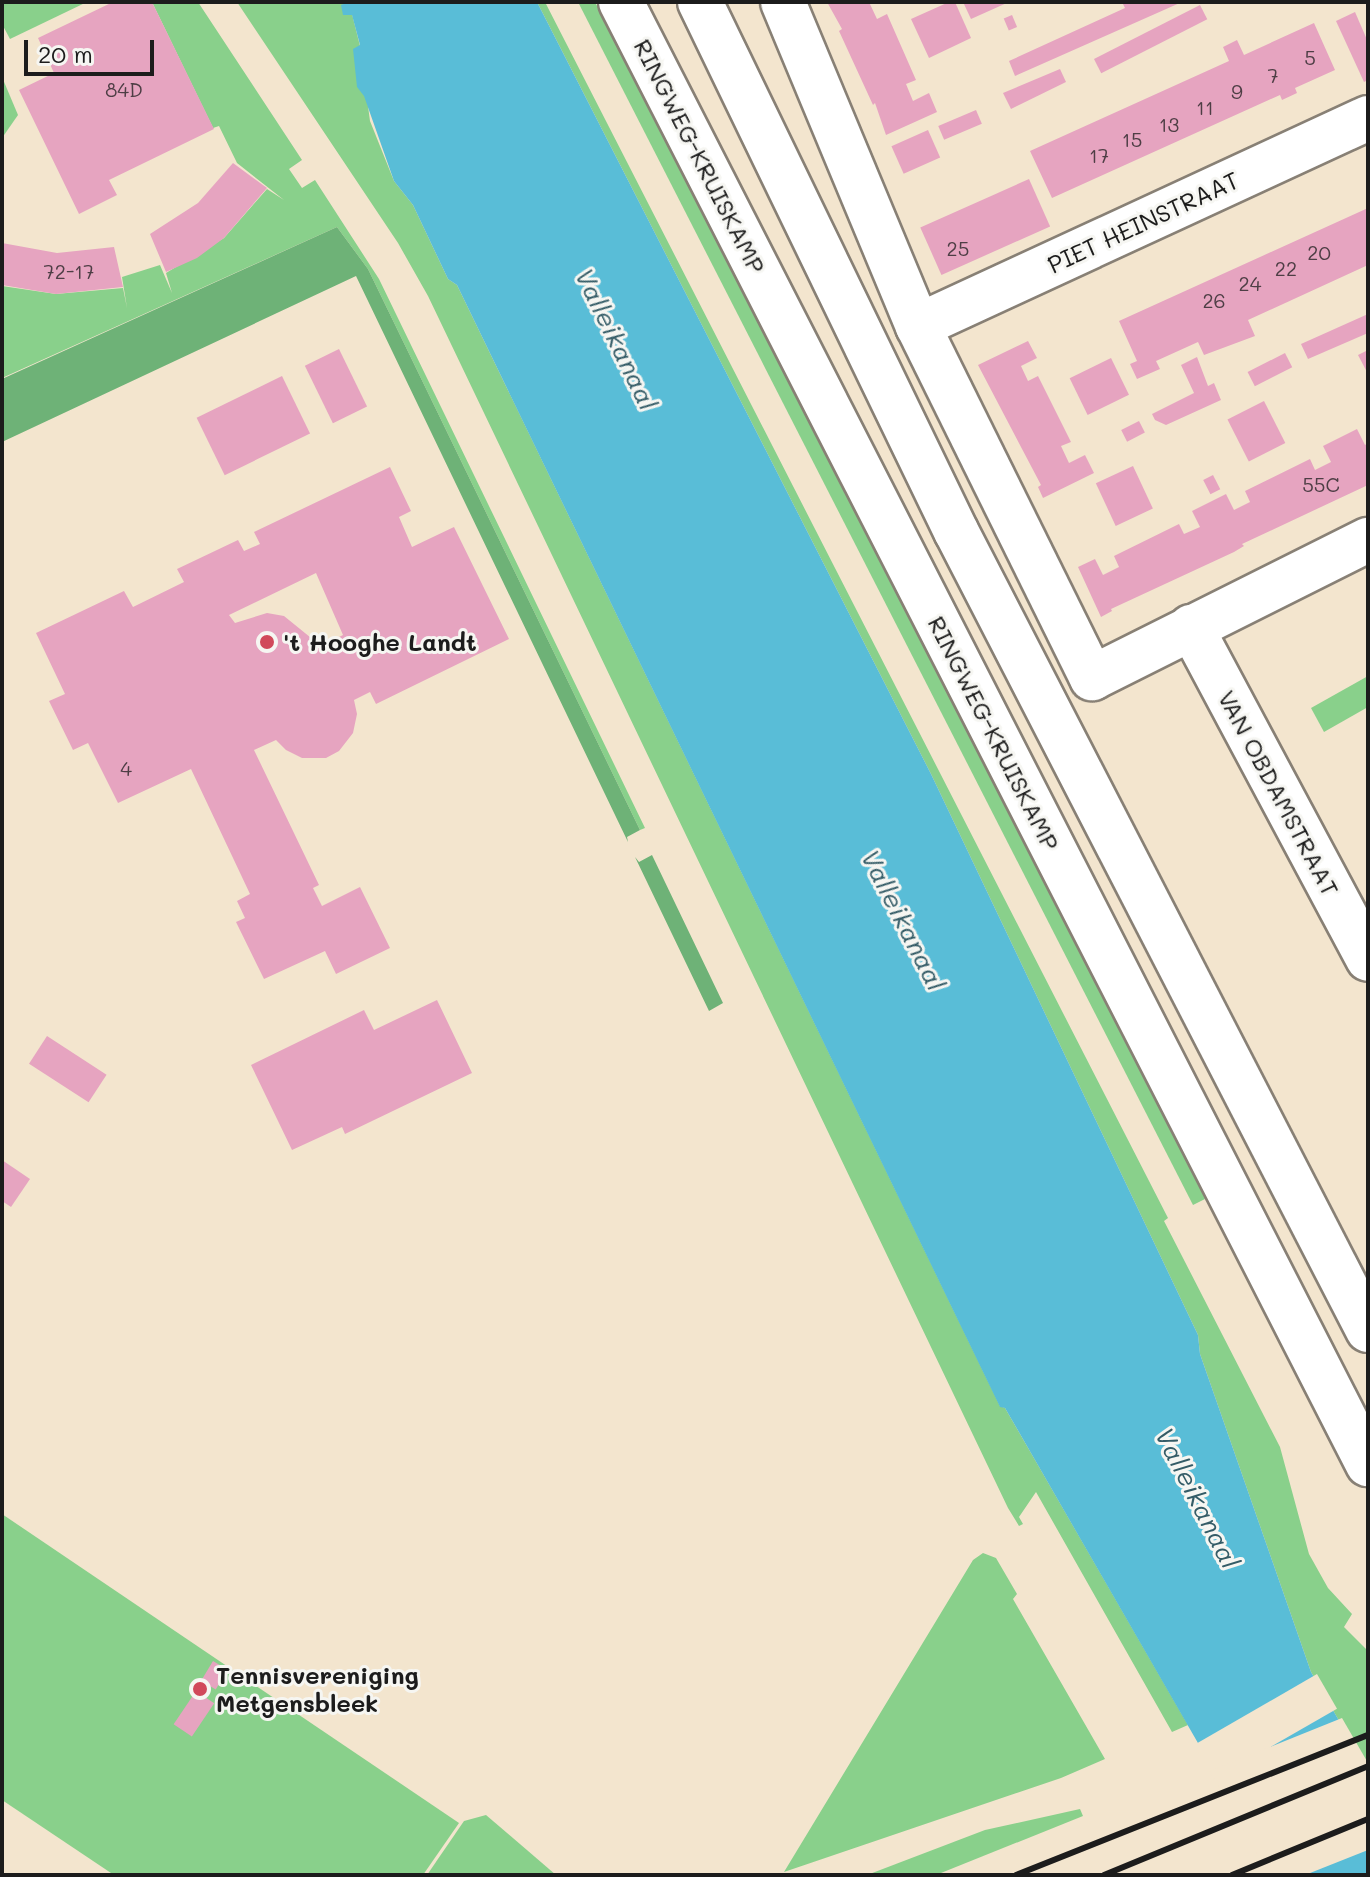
<!DOCTYPE html>
<html>
<head>
<meta charset="utf-8">
<style>
  body { margin:0 }
  #map { position:relative; width:1370px; height:1877px; overflow:hidden; background:#f3e5ce; font-family:Mali,sans-serif }
  div>[style] { position:absolute }
  .green>* { inset:0; background:#89d08b }
  .forest>* { inset:0; background:#6eb277 }
  .water>* { inset:0; background:#59bdd7 }
  .pier>* { inset:0; background:#f3e5ce; transform-origin:0 0 }
  .building>* { inset:0; background:#e6a4c0; transform-origin:0 0 }
  .roads { filter:drop-shadow(2px 0 #888075) drop-shadow(-2px 0 #888075) drop-shadow(0 2px #888075) drop-shadow(0 -2px #888075) }
  .minor>* { height:44px; margin:-22px; padding:0 22px; transform-origin:22px; border-radius:22px; background:#fff }
  .major>* { height:44px; margin:-22px; padding:0 22px; transform-origin:22px; border-radius:22px; background:#fff }
  .rail>* { height:6px; margin:-3px; padding:0 3px; transform-origin:3px; border-radius:3px; background:#1c1c1c }
  .dots>* { width:22px; height:22px; translate:-50% -50%; box-sizing:border-box; border:4px solid #f6f6f2; border-radius:50% }
  span { translate:-50% -50%; white-space:nowrap; text-align:center; line-height:1.15; -webkit-text-stroke:6px #f6f6f2; paint-order:stroke }
  .number-label { font-size:20px; color:#4e3e45 }
  .number-label span { -webkit-text-stroke-width:0 }
  .street-label { font-size:24px; color:#1c1c1c }
  .poi-label { font-size:24px; color:#1c1c1c; font-weight:700 }
  .left { translate:0 -50%; text-align:left }
  .water-label { font-size:26px; color:#345c67; font-style:italic }
  .frame { position:absolute; inset:0; border:4px solid #1c1c1c; pointer-events:none }
  .scale { position:absolute; left:24px; top:40px; width:130px; height:36px; box-sizing:border-box; border:4px solid #1c1c1c; border-top:0; padding-left:10px; font-size:24px; line-height:28px; white-space:nowrap; color:#1c1c1c; -webkit-text-stroke:6px #f6f6f2; paint-order:stroke }
</style>
</head>
<body>
<div id="map">
  <div class="green">
    <i style="clip-path:polygon(2px 2px,87px 2px,10px 39px,2px 24px)"></i>
    <i style="clip-path:polygon(152px 2px,198px 2px,302px 160px,289px 169px,302px 188px,315px 180px,379px 279px,645px 828px,640px 830px,368px 269px,337px 227px,2px 378px,2px 286px,56px 294px,123px 288px,127px 308px,122px 277px,160px 265px,172px 293px,166px 273px,224px 238px,267px 189px,284px 200px,237px 163px,219px 126px,213px 128px)"></i>
    <i style="clip-path:polygon(237px 2px,349px 2px,343px 15px,352px 14px,360px 46px,370px 121px,394px 181px,413px 205px,448px 279px,457px 285px,1000px 1406px,1005px 1408px,1188px 1725px,1172px 1732px,1036px 1492px,1019px 1517px,1023px 1524px,1019px 1526px,1008px 1508px,428px 296px,398px 243px)"></i>
    <i style="clip-path:polygon(537px 2px,545px 2px,1168px 1218px,1164px 1221px,1280px 1447px,1309px 1554px,1328px 1588px,1352px 1614px,1344px 1627px,1368px 1651px,1368px 1771px,1311px 1672px,1200px 1354px,1198px 1335px,931px 774px)"></i>
    <i style="clip-path:polygon(578px 2px,595px 2px,1179px 1135px,1205px 1199px,1193px 1205px)"></i>
    <i style="clip-path:polygon(2px 77px,18px 115px,2px 138px)"></i>
    <i style="clip-path:polygon(1368px 676px,1368px 707px,1324px 732px,1311px 708px)"></i>
    <i style="clip-path:polygon(2px 1514px,459px 1823px,423px 1875px,114px 1875px,2px 1800px)"></i>
    <i style="clip-path:polygon(983px 1553px,996px 1558px,1017px 1594px,1013px 1599px,1105px 1759px,1061px 1778px,784px 1872px,973px 1560px)"></i>
    <i style="clip-path:polygon(1080px 1809px,1083px 1816px,936px 1875px,867px 1875px,985px 1830px)"></i>
    <i style="clip-path:polygon(486px 1815px,556px 1875px,427px 1875px,464px 1821px)"></i>
  </div>
  <div class="forest">
    <i style="clip-path:polygon(337px 227px,368px 269px,640px 830px,627px 837px,628px 842px,356px 276px,2px 442px,2px 379px)"></i>
    <i style="clip-path:polygon(652px 855px,723px 1003px,709px 1011px,635px 857px,639px 862px)"></i>
  </div>
  <div class="water">
    <i style="clip-path:polygon(349px 2px,537px 2px,931px 774px,1198px 1335px,1200px 1354px,1311px 1672px,1368px 1771px,1368px 1875px,1274px 1875px,1005px 1408px,1000px 1407px,457px 285px,448px 279px,413px 205px,394px 181px,364px 96px,357px 87px,353px 49px,360px 45px,352px 15px,343px 15px,341px 5px)"></i>
  </div>
  <div class="pier">
    <i style="left:1317px;top:1674px;width:40px;height:142px;rotate:60deg"></i>
    <i style="clip-path:polygon(1342px 1718px,1368px 1763px,1368px 1850px,1305px 1875px,1269px 1875px,1210px 1771px)"></i>
  </div>
  <div class="building">
    <i style="clip-path:polygon(113px 2px,152px 2px,214px 129px,109px 180px,117px 195px,79px 214px,19px 90px,54px 73px,38px 38px)"></i>
    <i style="clip-path:polygon(827px 2px,869px 2px,877px 19px,887px 14px,916px 80px,906px 84px,913px 101px,929px 93px,937px 112px,886px 135px,875px 103px,873px 105px,839px 31px,842px 29px)"></i>
    <i style="clip-path:polygon(949px 2px,955px 2px,971px 38px,929px 58px,911px 19px)"></i>
    <i style="clip-path:polygon(963px 2px,1009px 2px,971px 19px)"></i>
    <i style="clip-path:polygon(1122px 2px,1182px 2px,1015px 76px,1009px 61px,1125px 8px)"></i>
    <i style="left:1200px;top:5px;width:16px;height:119px;rotate:63deg"></i>
    <i style="clip-path:polygon(1355px 12px,1368px 42px,1368px 80px,1364px 82px,1336px 21px)"></i>
    <i style="left:1012px;top:15px;width:13px;height:9px;rotate:67deg"></i>
    <i style="clip-path:polygon(1314px 23px,1335px 70px,1295px 88px,1297px 93px,1282px 100px,1280px 95px,1052px 198px,1030px 151px,1229px 61px,1223px 47px,1237px 40px,1244px 55px)"></i>
    <i style="clip-path:polygon(1060px 69px,1066px 82px,1011px 109px,1003px 93px)"></i>
    <i style="left:976px;top:110px;width:15px;height:41px;rotate:67deg"></i>
    <i style="left:928px;top:130px;width:30px;height:40px;rotate:66deg"></i>
    <i style="clip-path:polygon(233px 163px,267px 188px,224px 238px,197px 258px,166px 272px,150px 234px,198px 203px)"></i>
    <i style="left:1029px;top:179px;width:52px;height:119px;rotate:66deg"></i>
    <i style="clip-path:polygon(1368px 208px,1368px 265px,1248px 320px,1255px 336px,1204px 355px,1198px 342px,1156px 361px,1160px 369px,1137px 379px,1130px 364px,1137px 361px,1119px 321px)"></i>
    <i style="clip-path:polygon(2px 243px,57px 253px,114px 247px,123px 287px,56px 294px,2px 285px)"></i>
    <i style="clip-path:polygon(1368px 314px,1368px 333px,1308px 359px,1301px 344px)"></i>
    <i style="clip-path:polygon(1028px 341px,1037px 358px,1021px 366px,1028px 381px,1038px 376px,1071px 442px,1061px 446px,1069px 463px,1085px 455px,1094px 473px,1043px 498px,1038px 487px,1041px 485px,978px 365px)"></i>
    <i style="left:339px;top:349px;width:64px;height:38px;rotate:64deg"></i>
    <i style="clip-path:polygon(1368px 350px,1368px 374px,1358px 355px)"></i>
    <i style="left:1285px;top:353px;width:16px;height:42px;rotate:63deg"></i>
    <i style="clip-path:polygon(1197px 357px,1208px 386px,1214px 383px,1221px 400px,1166px 425px,1155px 420px,1152px 414px,1194px 393px,1181px 365px)"></i>
    <i style="left:1111px;top:358px;width:41px;height:46px;rotate:64deg"></i>
    <i style="left:282px;top:376px;width:64px;height:95px;rotate:64deg"></i>
    <i style="left:1264px;top:401px;width:47px;height:41px;rotate:63deg"></i>
    <i style="left:1139px;top:421px;width:13px;height:20px;rotate:63deg"></i>
    <i style="clip-path:polygon(1357px 429px,1365px 445px,1368px 443px,1368px 485px,1242px 544px,1244px 546px,1234px 552px,1111px 609px,1112px 611px,1101px 617px,1078px 567px,1095px 559px,1103px 575px,1119px 567px,1114px 556px,1179px 524px,1184px 534px,1200px 527px,1192px 511px,1226px 494px,1234px 510px,1250px 502px,1245px 491px,1310px 459px,1315px 470px,1331px 462px,1323px 446px)"></i>
    <i style="left:1133px;top:466px;width:47px;height:41px;rotate:65deg"></i>
    <i style="clip-path:polygon(evenodd,390px 467px,411px 511px,399px 517px,412px 547px,454px 527px,509px 639px,376px 704px,370px 692px,354px 700px,357px 714px,353px 733px,339px 751px,326px 758px,302px 758px,286px 750px,276px 740px,254px 750px,319px 885px,313px 888px,322px 906px,360px 887px,390px 948px,336px 974px,325px 951px,264px 979px,236px 922px,245px 918px,237px 901px,250px 894px,191px 769px,118px 803px,88px 743px,73px 750px,49px 701px,65px 694px,36px 633px,124px 591px,133px 607px,184px 582px,177px 569px,238px 540px,244px 551px,260px 544px,254px 532px,390px 467px,316px 573px,343px 635px,321px 646px,284px 616px,267px 613px,235px 623px,229px 615px,316px 573px)"></i>
    <i style="left:1213px;top:475px;width:16px;height:11px;rotate:63deg"></i>
    <i style="clip-path:polygon(437px 1000px,472px 1073px,345px 1134px,342px 1127px,292px 1150px,251px 1065px,364px 1010px,374px 1030px)"></i>
    <i style="left:47px;top:1036px;width:71px;height:33px;rotate:33deg"></i>
    <i style="clip-path:polygon(2px 1160px,30px 1179px,11px 1207px,2px 1201px)"></i>
    <i style="left:213px;top:1661px;width:17px;height:23px;rotate:31deg"></i>
    <i style="left:196px;top:1691px;width:22px;height:40px;rotate:34deg"></i>
  </div>
  <div class="roads">
    <div class="minor">
      <i style="left:783px;top:2px;width:351px;rotate:67.4deg"></i>
      <i style="left:918px;top:326px;width:393px;rotate:63.7deg"></i>
      <i style="left:1092px;top:678px;width:309px;rotate:-26.6deg"></i>
      <i style="left:918px;top:326px;width:496px;rotate:-24.8deg"></i>
      <i style="left:1191px;top:627px;width:376px;rotate:61.9deg"></i>
    </div>
    <div class="major">
      <i style="left:621px;top:2px;width:1642px;rotate:62.94deg"></i>
      <i style="left:700px;top:2px;width:588px;rotate:64.18deg"></i>
      <i style="left:956px;top:531px;width:899px;rotate:62.72deg"></i>
    </div>
  </div>
  <div class="rail">
    <i style="left:1016px;top:1875px;width:379px;rotate:-21.7deg"></i>
    <i style="left:1104px;top:1875px;width:286px;rotate:-22.4deg"></i>
    <i style="left:1232px;top:1875px;width:147px;rotate:-22.4deg"></i>
  </div>
  <div class="dots">
    <i style="left:267px;top:642px;background:#d1495b"></i>
    <i style="left:200px;top:1689px;background:#d1495b"></i>
  </div>
  <div class="number-label">
    <span style="left:1310px;top:57px">5</span>
    <span style="left:1273px;top:75px">7</span>
    <span style="left:124px;top:89px">84D</span>
    <span style="left:1237px;top:91px">9</span>
    <span style="left:1205px;top:107px">11</span>
    <span style="left:1169px;top:124px">13</span>
    <span style="left:1132px;top:139px">15</span>
    <span style="left:1099px;top:155px">17</span>
    <span style="left:958px;top:248px">25</span>
    <span style="left:1319px;top:252px">20</span>
    <span style="left:1286px;top:268px">22</span>
    <span style="left:69px;top:271px">72-17</span>
    <span style="left:1250px;top:283px">24</span>
    <span style="left:1214px;top:300px">26</span>
    <span style="left:1321px;top:484px">55C</span>
    <span style="left:126px;top:768px">4</span>
  </div>
  <div class="street-label">
    <span style="left:700px;top:156px;rotate:63deg">RINGWEG-KRUISKAMP</span>
    <span style="left:1143px;top:222px;rotate:-25deg">PIET HEINSTRAAT</span>
    <span style="left:994px;top:733px;rotate:63deg">RINGWEG-KRUISKAMP</span>
    <span style="left:1279px;top:793px;rotate:62deg">VAN OBDAMSTRAAT</span>
  </div>
  <div class="poi-label">
    <span class="left" style="left:283px;top:642px">'t Hooghe Landt</span>
    <span class="left" style="left:216px;top:1689px">Tennisvereniging<br>Metgensbleek</span>
  </div>
  <div class="water-label">
    <span style="left:616px;top:339px;rotate:64deg">Valleikanaal</span>
    <span style="left:903px;top:920px;rotate:63deg">Valleikanaal</span>
    <span style="left:1197px;top:1498px;rotate:63deg">Valleikanaal</span>
  </div>
  <div class="frame"></div>
  <div class="scale">20 m</div>
</div>
</body>
</html>
